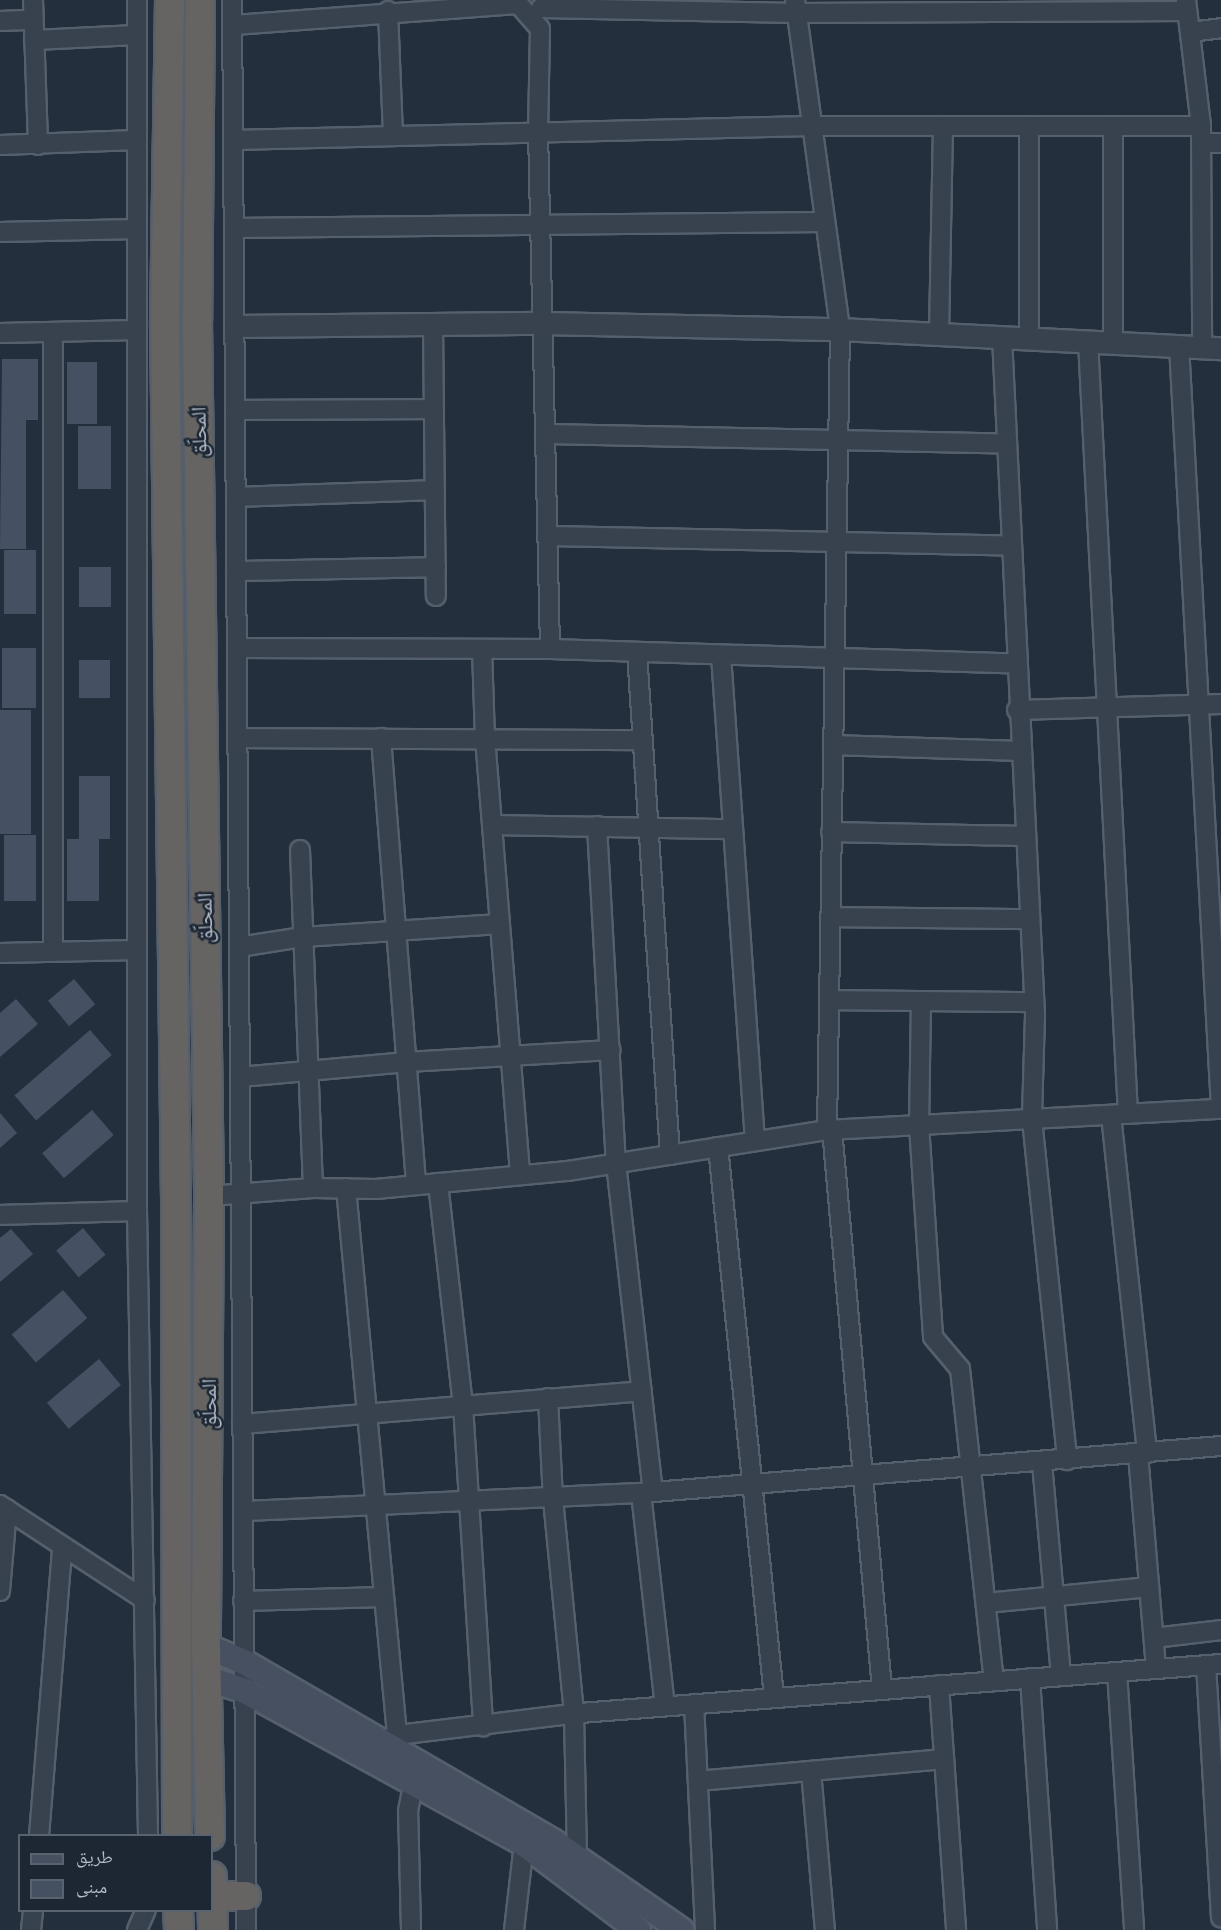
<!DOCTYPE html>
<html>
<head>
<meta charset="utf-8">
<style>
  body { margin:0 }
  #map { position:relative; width:1221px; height:1930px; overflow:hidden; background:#242f3e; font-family:Montserrat,"Noto Naskh Arabic",sans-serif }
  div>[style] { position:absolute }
  .building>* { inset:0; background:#455162; transform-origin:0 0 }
  .roads { filter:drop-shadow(2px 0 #565f6c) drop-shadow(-2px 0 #565f6c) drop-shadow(0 2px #565f6c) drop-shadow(0 -2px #565f6c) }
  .minor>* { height:18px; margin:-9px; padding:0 9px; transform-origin:9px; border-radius:9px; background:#38414e }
  .tertiary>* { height:21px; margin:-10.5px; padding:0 10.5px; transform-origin:10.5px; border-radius:10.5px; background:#38414e }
  .secondary>* { height:24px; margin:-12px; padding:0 12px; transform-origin:12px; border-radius:12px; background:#465061 }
  .trunk>* { height:28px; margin:-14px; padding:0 14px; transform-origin:14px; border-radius:14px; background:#656462 }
  span { translate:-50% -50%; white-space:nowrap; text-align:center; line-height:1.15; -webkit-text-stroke:5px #1d2633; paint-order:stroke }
  .street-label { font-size:21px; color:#b4bcc9 }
  .legend { position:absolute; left:18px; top:1834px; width:195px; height:78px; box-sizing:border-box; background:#1d2633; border:2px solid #59626f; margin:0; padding:8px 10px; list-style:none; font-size:18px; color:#b4bcc9 }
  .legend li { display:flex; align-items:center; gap:12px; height:30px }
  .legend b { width:30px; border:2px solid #59626f }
</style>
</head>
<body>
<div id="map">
  <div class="building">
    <i style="clip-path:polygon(2px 359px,38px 359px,38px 420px,26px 420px,26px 549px,0 549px)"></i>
    <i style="left:67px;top:362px;width:30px;height:62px"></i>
    <i style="left:78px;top:426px;width:33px;height:63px"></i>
    <i style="left:4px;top:550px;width:32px;height:64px"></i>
    <i style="left:79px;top:567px;width:32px;height:40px"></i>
    <i style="left:2px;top:648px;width:34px;height:60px"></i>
    <i style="left:79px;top:660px;width:31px;height:38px"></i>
    <i style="left:0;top:710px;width:31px;height:124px"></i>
    <i style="clip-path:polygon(79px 776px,110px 776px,110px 839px,99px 839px,99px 901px,67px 901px,67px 839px,79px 839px)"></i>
    <i style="left:4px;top:835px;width:32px;height:66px"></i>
    <i style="left:74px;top:979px;width:33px;height:34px;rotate:50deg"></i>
    <i style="clip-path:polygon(16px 999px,38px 1024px,0 1057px,0 1013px)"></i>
    <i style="left:90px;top:1030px;width:33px;height:100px;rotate:49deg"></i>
    <i style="left:92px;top:1110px;width:33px;height:66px;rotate:49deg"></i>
    <i style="clip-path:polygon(0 1113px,17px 1133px,0 1148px)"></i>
    <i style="left:83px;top:1228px;width:35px;height:35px;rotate:50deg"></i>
    <i style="clip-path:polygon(11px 1229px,33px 1254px,0 1282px,0 1238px)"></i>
    <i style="left:63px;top:1290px;width:37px;height:68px;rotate:49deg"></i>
    <i style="left:99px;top:1359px;width:34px;height:68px;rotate:50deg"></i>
  </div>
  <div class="roads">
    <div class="minor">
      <i style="left:33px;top:0;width:145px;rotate:88deg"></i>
      <i style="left:137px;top:0;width:1211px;rotate:90deg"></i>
      <i style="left:137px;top:1211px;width:625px;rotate:88.99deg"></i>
      <i style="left:232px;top:0;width:1930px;rotate:89.58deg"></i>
      <i style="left:515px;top:0;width:38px;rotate:49deg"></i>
      <i style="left:540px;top:29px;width:102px;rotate:91.1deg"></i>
      <i style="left:538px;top:131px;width:518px;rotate:88.67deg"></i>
      <i style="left:795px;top:0;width:332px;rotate:82.2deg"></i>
      <i style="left:840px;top:329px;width:801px;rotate:90.93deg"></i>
      <i style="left:1186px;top:0;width:127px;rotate:83.2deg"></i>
      <i style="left:1201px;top:126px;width:221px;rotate:89.7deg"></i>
      <i style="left:541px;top:8px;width:255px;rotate:1.1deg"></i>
      <i style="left:796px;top:13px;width:391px;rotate:-0.3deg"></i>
      <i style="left:388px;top:11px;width:123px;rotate:87.7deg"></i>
      <i style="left:0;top:21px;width:33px;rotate:-2deg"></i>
      <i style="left:233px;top:25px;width:286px;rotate:-4.2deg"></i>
      <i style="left:1190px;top:32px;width:31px;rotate:-7deg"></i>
      <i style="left:34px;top:40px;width:103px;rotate:-2.8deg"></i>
      <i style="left:233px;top:140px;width:577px;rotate:-1.39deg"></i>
      <i style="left:810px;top:126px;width:391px"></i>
      <i style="left:1201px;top:143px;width:20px"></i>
      <i style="left:0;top:145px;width:137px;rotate:-2.1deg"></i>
      <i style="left:234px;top:228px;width:590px;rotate:-0.58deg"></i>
      <i style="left:0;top:232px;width:137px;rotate:-1.3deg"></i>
      <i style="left:433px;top:324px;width:272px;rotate:89.4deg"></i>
      <i style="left:0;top:333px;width:137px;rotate:-1.3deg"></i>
      <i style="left:53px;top:333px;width:619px;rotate:90deg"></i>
      <i style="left:939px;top:334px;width:208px;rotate:-88.9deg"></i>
      <i style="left:1002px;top:337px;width:679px;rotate:87.21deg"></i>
      <i style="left:1035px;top:1015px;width:104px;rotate:91.7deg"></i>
      <i style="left:1032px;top:1119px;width:343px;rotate:84.1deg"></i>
      <i style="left:1029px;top:338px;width:212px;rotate:-90deg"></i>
      <i style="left:1088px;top:341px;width:774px;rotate:87.04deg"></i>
      <i style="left:1113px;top:342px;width:216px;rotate:-90deg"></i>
      <i style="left:1179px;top:345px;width:765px;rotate:86.85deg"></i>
      <i style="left:235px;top:410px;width:199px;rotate:-0.3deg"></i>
      <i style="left:545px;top:434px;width:461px;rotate:1.2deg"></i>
      <i style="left:236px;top:497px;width:199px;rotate:-2deg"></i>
      <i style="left:548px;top:536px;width:462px;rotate:1.2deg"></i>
      <i style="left:236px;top:571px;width:200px;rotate:-1.1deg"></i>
      <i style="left:237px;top:648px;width:313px;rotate:0.2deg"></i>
      <i style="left:550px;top:649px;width:465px;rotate:1.8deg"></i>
      <i style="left:482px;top:649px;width:89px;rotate:88.1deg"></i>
      <i style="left:485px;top:738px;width:438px;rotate:85.4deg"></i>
      <i style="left:637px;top:652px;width:504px;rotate:86.25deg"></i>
      <i style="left:721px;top:655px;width:487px;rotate:86deg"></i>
      <i style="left:1017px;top:710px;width:204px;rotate:-1.7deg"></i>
      <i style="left:238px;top:738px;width:405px;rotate:0.3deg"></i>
      <i style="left:381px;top:738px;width:448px;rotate:85.5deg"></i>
      <i style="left:833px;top:745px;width:187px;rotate:1.8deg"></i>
      <i style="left:492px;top:825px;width:241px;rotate:1deg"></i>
      <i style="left:597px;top:826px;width:338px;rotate:86.8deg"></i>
      <i style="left:616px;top:1163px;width:331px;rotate:83.6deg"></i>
      <i style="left:831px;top:832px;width:193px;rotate:1.2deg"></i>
      <i style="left:300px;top:850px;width:338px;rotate:87.8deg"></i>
      <i style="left:830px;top:917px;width:199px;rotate:0.6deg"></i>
      <i style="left:239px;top:947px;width:65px;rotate:-8.9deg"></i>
      <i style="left:303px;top:937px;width:197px;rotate:-3.8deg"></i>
      <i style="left:0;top:953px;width:137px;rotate:-1.3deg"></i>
      <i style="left:829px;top:1000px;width:205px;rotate:0.6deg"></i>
      <i style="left:921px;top:1001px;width:124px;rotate:90.9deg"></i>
      <i style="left:919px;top:1125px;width:212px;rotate:86.2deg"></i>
      <i style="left:933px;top:1337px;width:42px;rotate:49.8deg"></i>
      <i style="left:960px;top:1369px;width:314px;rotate:83.8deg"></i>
      <i style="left:240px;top:1077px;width:168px;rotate:-5.1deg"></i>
      <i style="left:407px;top:1062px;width:204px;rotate:-3.4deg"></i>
      <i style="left:1111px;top:1115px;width:340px;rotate:83.9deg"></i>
      <i style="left:832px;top:1129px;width:562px;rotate:84.9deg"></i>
      <i style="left:718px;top:1147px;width:553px;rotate:84.19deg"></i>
      <i style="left:438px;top:1183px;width:223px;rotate:83.6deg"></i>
      <i style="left:463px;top:1405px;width:322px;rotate:86.4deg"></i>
      <i style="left:346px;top:1188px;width:549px;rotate:84.67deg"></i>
      <i style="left:209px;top:1196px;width:104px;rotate:-4.4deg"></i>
      <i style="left:313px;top:1188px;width:63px;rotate:0.9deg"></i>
      <i style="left:376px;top:1189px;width:193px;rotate:-5.4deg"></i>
      <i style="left:568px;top:1171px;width:262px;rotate:-9deg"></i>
      <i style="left:827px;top:1130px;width:395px;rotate:-3.1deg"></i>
      <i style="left:0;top:1215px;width:137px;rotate:-1.7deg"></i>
      <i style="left:548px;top:1398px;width:101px;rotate:87.2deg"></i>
      <i style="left:553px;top:1499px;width:216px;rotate:84.4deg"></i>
      <i style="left:574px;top:1714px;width:144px;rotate:88.8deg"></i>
      <i style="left:242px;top:1424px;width:401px;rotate:-4.7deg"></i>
      <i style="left:1138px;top:1454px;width:215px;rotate:85.2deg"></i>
      <i style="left:1042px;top:1463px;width:214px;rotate:84.9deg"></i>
      <i style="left:641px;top:1493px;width:214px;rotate:83.6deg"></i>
      <i style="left:0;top:1505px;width:173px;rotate:33.2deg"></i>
      <i style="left:244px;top:1511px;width:397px;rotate:-2.6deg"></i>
      <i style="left:641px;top:1493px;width:582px;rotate:-4.63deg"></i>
      <i style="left:0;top:1591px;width:82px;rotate:-85.1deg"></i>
      <i style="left:243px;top:1601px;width:140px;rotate:-1.6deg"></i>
      <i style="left:986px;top:1603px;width:164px;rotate:-5.6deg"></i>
      <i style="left:1154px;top:1638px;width:67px;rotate:-6.8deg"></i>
      <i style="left:1206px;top:1665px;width:253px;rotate:86.6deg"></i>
      <i style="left:1117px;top:1672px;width:259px;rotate:86.2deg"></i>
      <i style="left:1030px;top:1678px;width:253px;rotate:86.1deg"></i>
      <i style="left:939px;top:1685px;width:246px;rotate:86deg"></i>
      <i style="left:694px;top:1704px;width:226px;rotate:87.2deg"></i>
      <i style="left:378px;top:1743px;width:21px;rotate:-23deg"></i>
      <i style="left:397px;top:1735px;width:184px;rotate:-6.9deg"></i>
      <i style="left:580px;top:1713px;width:643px;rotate:-4.37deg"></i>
      <i style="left:811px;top:1771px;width:160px;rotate:85deg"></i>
      <i style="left:698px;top:1781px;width:247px;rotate:-5.1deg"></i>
      <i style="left:39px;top:1836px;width:289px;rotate:-85.4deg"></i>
      <i style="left:31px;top:1930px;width:20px;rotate:-84deg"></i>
      <i style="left:137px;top:1930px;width:22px;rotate:-66deg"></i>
      <i style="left:411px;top:1930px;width:119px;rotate:-91.4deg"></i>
      <i style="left:408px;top:1811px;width:41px;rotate:-78.7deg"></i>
      <i style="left:514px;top:1930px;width:87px;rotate:-83.4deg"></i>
    </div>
    <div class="tertiary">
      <i style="left:235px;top:326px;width:308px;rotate:-0.6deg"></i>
      <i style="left:543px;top:323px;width:297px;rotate:1.2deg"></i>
      <i style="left:840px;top:329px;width:381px;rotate:2.9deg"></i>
    </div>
    <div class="secondary">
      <i style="left:206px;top:1646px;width:41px;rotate:22.8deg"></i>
      <i style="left:244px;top:1662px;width:358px;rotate:30.1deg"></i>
      <i style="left:554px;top:1842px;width:155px;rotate:34.7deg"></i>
      <i style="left:206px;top:1678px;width:41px;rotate:18.4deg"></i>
      <i style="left:245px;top:1691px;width:318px;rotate:28.7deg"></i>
      <i style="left:524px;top:1844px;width:143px;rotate:37deg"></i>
    </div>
    <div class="trunk">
      <i style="left:170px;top:0;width:325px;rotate:90.9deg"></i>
      <i style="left:165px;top:325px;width:871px;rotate:89.28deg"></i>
      <i style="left:176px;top:1196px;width:640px;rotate:89.91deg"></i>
      <i style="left:200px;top:0;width:321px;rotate:90.5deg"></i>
      <i style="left:197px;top:321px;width:875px;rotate:89.21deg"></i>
      <i style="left:209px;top:1196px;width:450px;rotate:90.4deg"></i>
      <i style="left:206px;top:1646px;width:190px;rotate:88.8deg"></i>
      <i style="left:212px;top:1876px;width:54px;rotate:88.9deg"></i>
      <i style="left:212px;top:1896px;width:34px"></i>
      <i style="left:178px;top:1910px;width:20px;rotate:87deg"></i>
    </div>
  </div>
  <div class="street-label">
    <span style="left:199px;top:432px;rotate:-91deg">المحلّق</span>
    <span style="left:205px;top:918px;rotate:-91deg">المحلّق</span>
    <span style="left:209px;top:1404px;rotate:-90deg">المحلّق</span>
  </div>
  <ul class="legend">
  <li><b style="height:8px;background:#465061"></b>طريق</li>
  <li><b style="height:16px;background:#455162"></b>مبنى</li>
  </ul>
</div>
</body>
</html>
